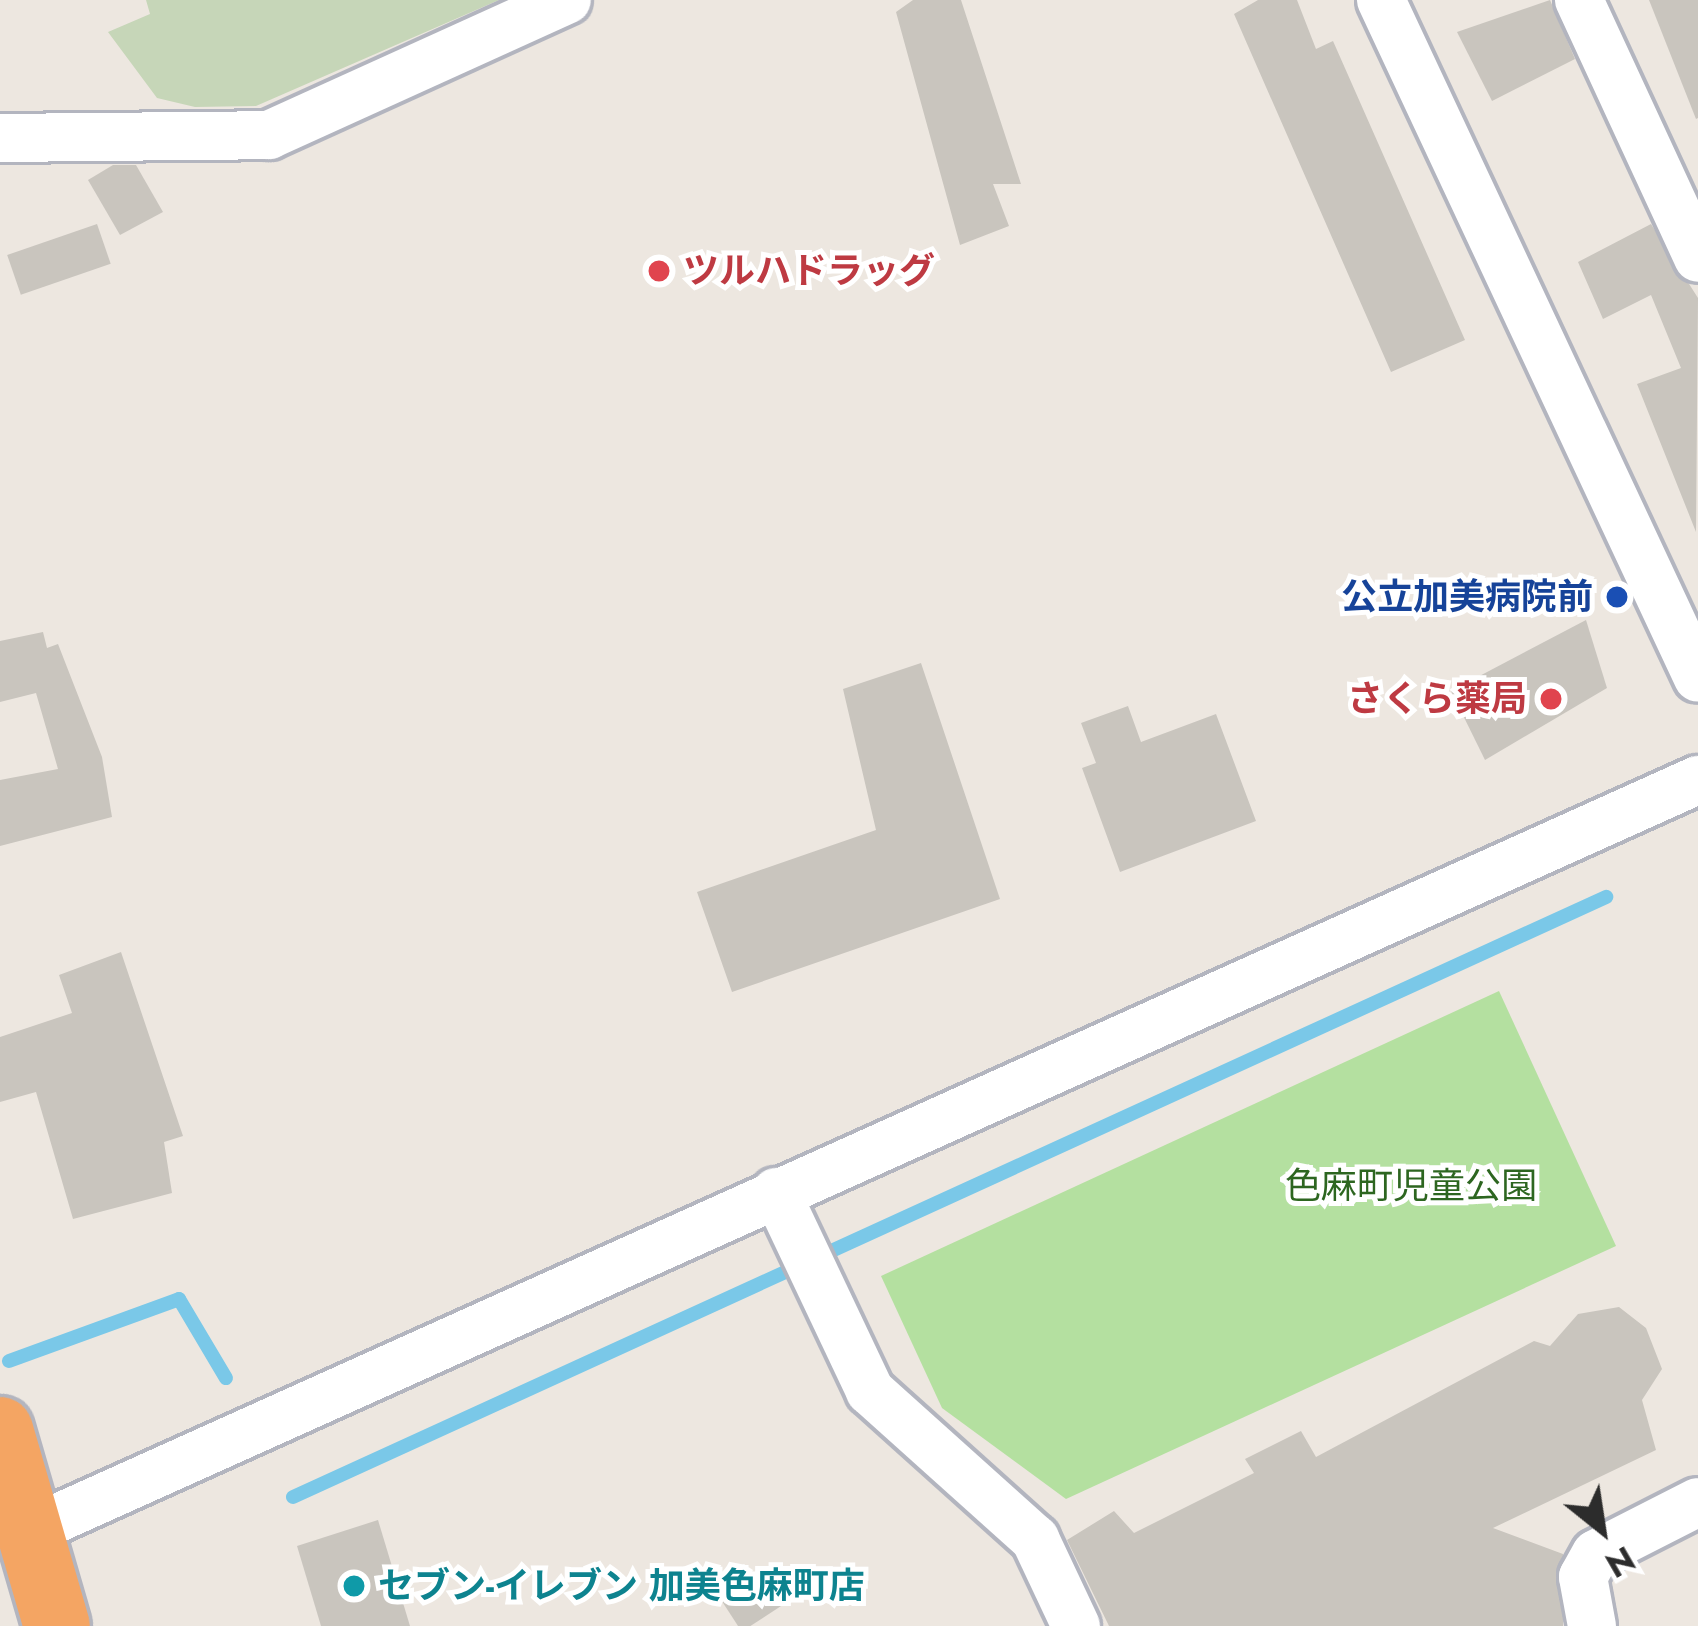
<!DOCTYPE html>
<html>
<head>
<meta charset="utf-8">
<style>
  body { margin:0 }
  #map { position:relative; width:1698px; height:1626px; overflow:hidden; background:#ede7e0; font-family:Jost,"Noto Sans JP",sans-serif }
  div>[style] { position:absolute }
  .green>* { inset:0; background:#b4e0a0 }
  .cemetery>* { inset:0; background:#c6d6b8 }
  .stream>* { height:14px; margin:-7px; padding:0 7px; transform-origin:7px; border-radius:7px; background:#7ac8e8 }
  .building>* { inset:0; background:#c9c5be; transform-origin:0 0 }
  .roads { filter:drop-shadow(3px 0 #b3b5bf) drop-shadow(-3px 0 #b3b5bf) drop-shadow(0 3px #b3b5bf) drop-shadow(0 -3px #b3b5bf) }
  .minor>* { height:48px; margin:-24px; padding:0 24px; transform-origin:24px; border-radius:24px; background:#fff }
  .highway>* { height:66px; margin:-33px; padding:0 33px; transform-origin:33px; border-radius:33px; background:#f4a563 }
  .dots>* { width:33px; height:33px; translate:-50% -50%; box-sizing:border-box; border:6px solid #fff; border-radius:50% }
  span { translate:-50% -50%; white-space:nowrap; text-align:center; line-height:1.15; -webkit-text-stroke:10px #fff; paint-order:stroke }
  .health-label { font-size:36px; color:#be3a42; font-weight:700 }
  .left { translate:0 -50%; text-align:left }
  .right { translate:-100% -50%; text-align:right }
  .transit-label { font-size:36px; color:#164399; font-weight:700 }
  .park-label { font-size:36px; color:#2d6620 }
  .culture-label { font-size:36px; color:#0d838f; font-weight:700 }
  .north { position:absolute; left:1542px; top:1470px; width:120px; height:120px; -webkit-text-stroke:9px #fff; paint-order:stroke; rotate:150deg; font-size:33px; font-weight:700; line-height:48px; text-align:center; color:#2c2c2c }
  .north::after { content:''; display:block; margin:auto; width:42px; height:54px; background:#2c2c2c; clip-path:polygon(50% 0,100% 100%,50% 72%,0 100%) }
</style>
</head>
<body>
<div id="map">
  <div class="green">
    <i style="clip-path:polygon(1499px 991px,1616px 1246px,1066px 1499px,942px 1408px,881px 1276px)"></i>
  </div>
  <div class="cemetery">
    <i style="clip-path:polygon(146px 0,499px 0,256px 106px,195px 107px,157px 98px,108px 32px,150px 14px)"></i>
  </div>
  <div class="stream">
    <i style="left:9px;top:1361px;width:181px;rotate:-20deg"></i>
    <i style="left:179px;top:1299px;width:92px;rotate:59.3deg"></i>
    <i style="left:293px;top:1497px;width:1444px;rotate:-24.56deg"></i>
  </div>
  <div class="building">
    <i style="clip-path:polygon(913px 0,961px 0,1021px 184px,993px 184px,1009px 226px,960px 245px,896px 12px)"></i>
    <i style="clip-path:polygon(1258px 0,1297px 0,1316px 49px,1333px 41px,1465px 340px,1391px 372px,1234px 14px)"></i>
    <i style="clip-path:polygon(1550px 0,1575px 59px,1492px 101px,1457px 32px)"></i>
    <i style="clip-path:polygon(1649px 0,1698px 0,1698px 118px,1696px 119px)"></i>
    <i style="clip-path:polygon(113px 165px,136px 165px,163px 212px,120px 235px,88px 180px)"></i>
    <i style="left:97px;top:224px;width:42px;height:95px;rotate:71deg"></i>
    <i style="clip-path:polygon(1651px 224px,1698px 298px,1696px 532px,1637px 384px,1681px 368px,1651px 295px,1603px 319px,1578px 262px)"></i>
    <i style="clip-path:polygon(1586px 620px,1607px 688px,1485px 760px,1451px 691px)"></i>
    <i style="clip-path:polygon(43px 632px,47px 648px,58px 644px,102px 757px,112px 817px,0 846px,0 780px,58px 769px,36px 693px,0 702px,0 641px)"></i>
    <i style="clip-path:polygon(921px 663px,1000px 899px,732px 992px,697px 892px,876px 830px,843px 689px)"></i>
    <i style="clip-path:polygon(1128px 706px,1141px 742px,1216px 714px,1256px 821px,1120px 872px,1082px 768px,1096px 763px,1081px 723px)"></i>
    <i style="clip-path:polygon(121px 952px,183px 1136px,164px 1142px,172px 1193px,73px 1219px,36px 1092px,0 1102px,0 1037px,72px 1013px,59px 975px)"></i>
    <i style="clip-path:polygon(1619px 1307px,1646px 1328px,1662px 1369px,1642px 1400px,1656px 1450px,1493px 1528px,1563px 1554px,1563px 1626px,1109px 1626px,1067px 1540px,1114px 1511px,1134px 1533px,1254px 1473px,1245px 1459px,1301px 1431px,1316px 1457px,1534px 1341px,1550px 1346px,1578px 1314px)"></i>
    <i style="clip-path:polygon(378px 1520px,410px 1626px,321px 1626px,297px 1546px)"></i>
    <i style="left:773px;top:1566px;width:38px;height:62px;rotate:57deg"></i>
  </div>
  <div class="roads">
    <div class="minor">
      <i style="left:1381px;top:0;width:748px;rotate:64.94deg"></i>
      <i style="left:1579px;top:0;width:284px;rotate:65.2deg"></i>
      <i style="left:0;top:138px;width:269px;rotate:-0.6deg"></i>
      <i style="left:269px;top:135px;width:327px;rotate:-24.4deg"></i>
      <i style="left:776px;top:1192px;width:220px;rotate:64.7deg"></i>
      <i style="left:870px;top:1391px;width:222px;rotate:41.9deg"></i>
      <i style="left:1035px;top:1539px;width:96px;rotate:64.8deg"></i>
      <i style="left:29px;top:1531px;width:1830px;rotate:-24.23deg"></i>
      <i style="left:1592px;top:1626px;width:50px;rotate:-100.4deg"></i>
      <i style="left:1583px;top:1577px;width:26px;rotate:-61deg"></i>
      <i style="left:1596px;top:1554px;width:114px;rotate:-27deg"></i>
    </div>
    <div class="highway">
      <i style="left:0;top:1430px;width:204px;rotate:73.8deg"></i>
    </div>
  </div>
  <div class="dots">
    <i style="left:659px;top:271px;background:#e0444e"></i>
    <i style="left:1617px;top:597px;background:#1a4fb4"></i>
    <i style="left:1551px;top:699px;background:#e0444e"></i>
    <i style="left:354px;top:1586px;background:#0f9aa8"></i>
  </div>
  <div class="health-label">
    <span class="left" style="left:683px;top:271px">ツルハドラッグ</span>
    <span class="right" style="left:1527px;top:699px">さくら薬局</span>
  </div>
  <div class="transit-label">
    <span class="right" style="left:1593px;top:597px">公立加美病院前</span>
  </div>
  <div class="park-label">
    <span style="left:1411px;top:1186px">色麻町児童公園</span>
  </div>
  <div class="culture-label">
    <span class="left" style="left:378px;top:1586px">セブン-イレブン 加美色麻町店</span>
  </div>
  <div class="north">N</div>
</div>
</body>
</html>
